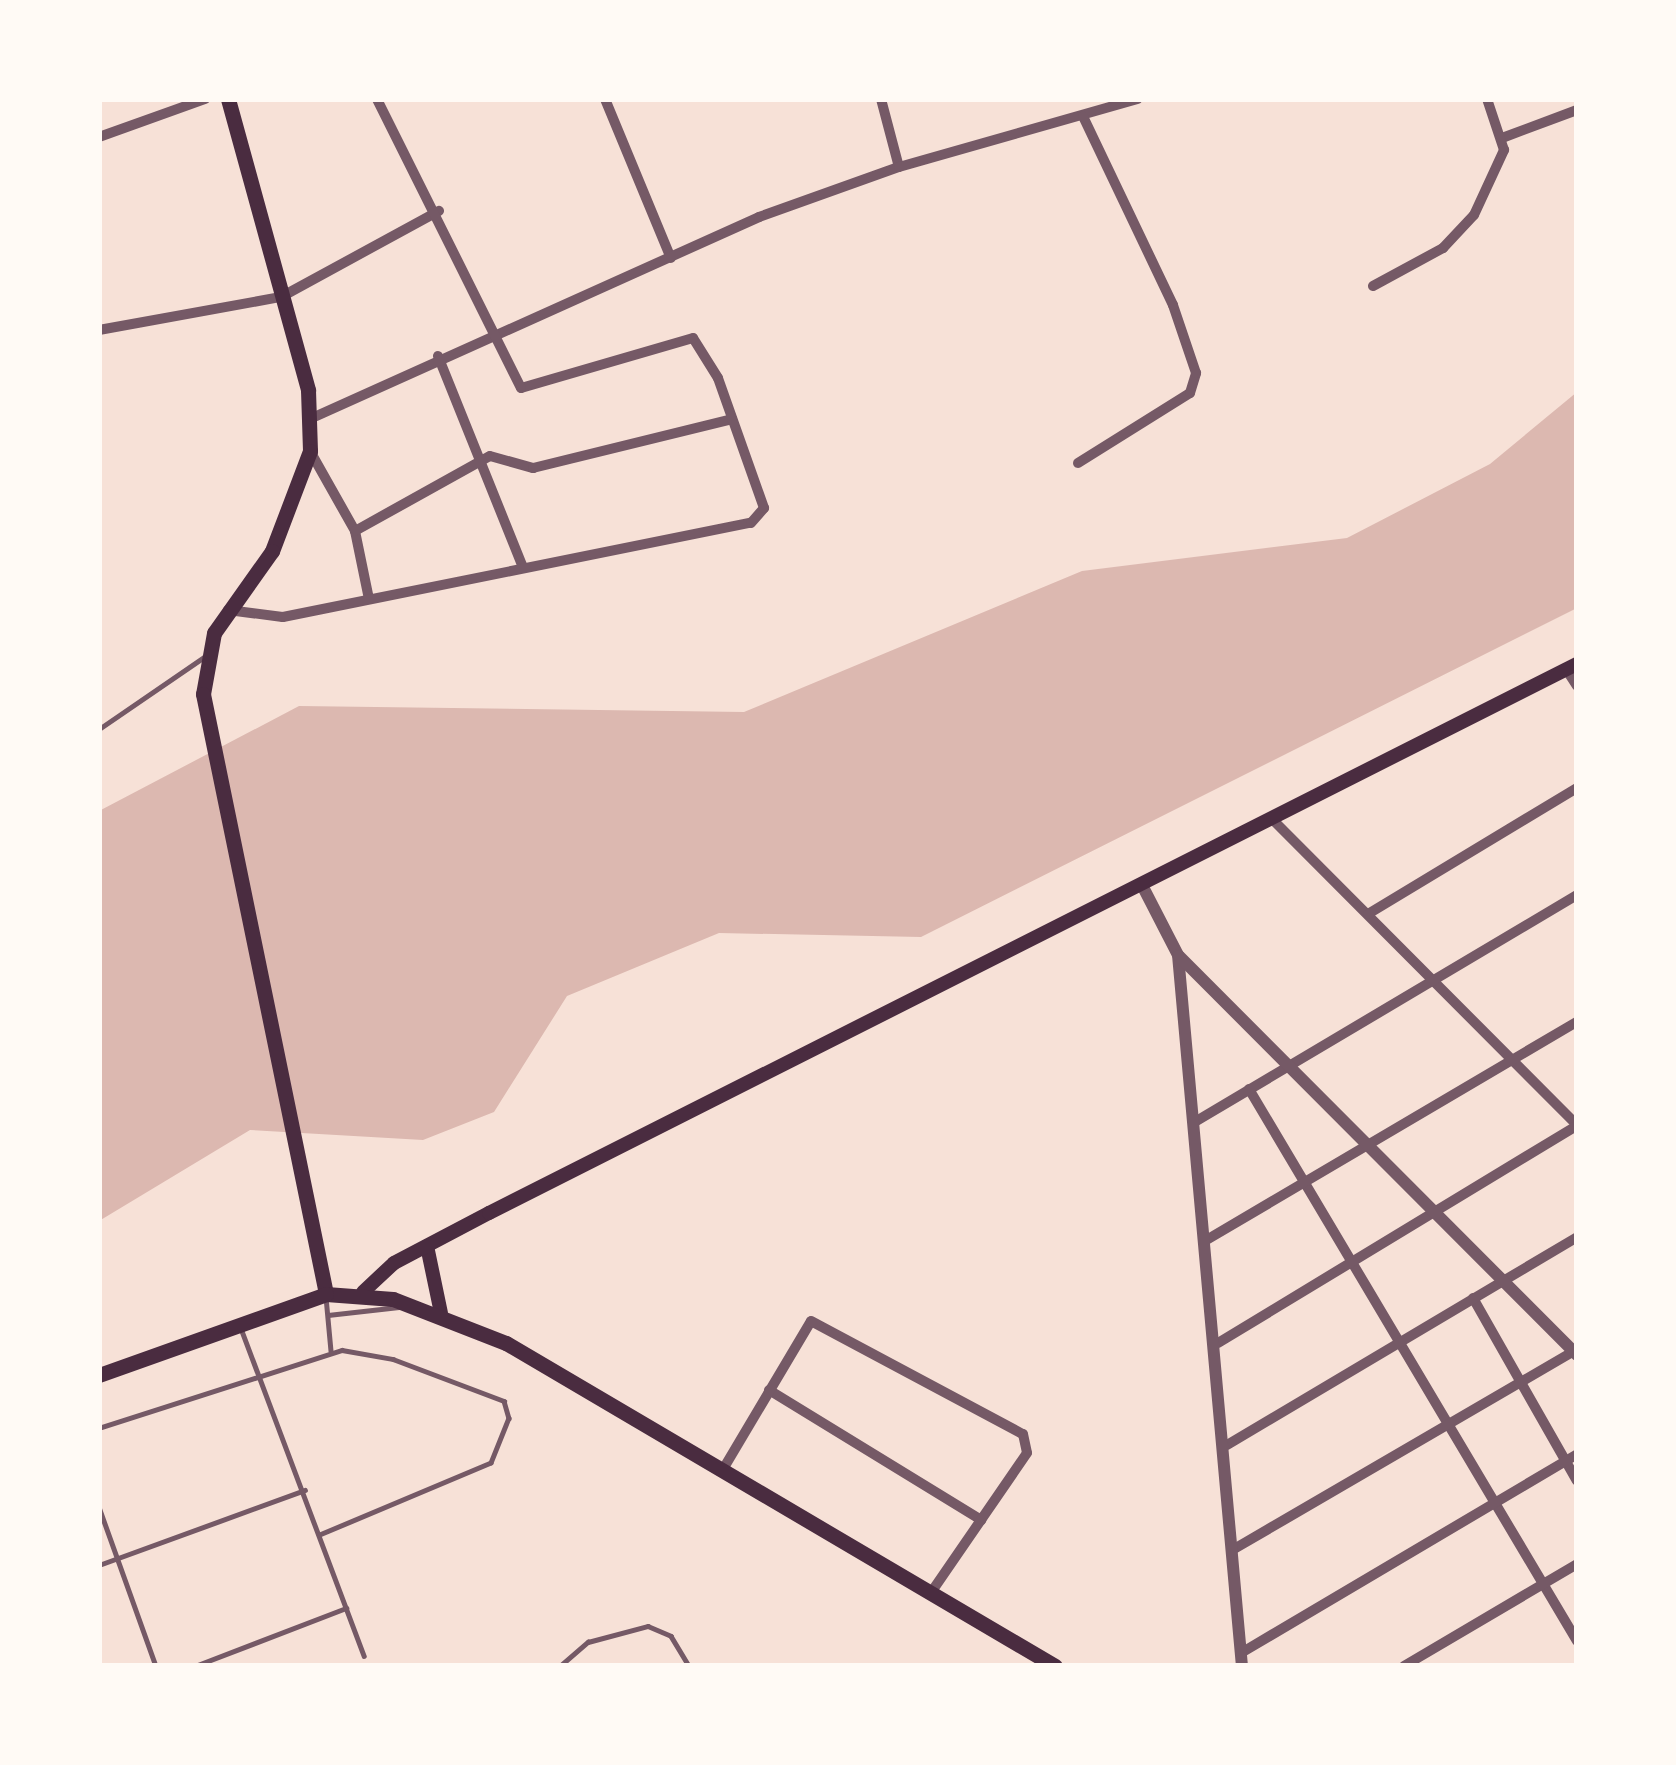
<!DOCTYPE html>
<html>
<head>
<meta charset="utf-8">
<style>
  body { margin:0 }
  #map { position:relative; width:1676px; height:1765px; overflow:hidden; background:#f7e1d7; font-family:"Titillium Web",sans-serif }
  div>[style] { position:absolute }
  .water>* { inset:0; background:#dcb8b0 }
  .service>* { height:4.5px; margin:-2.25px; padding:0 2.25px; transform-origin:2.25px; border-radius:2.25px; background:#755966 }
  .minor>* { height:10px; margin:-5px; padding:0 5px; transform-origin:5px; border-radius:5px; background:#755966 }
  .tertiary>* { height:12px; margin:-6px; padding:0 6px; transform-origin:6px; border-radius:6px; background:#755966 }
  .secondary>* { height:14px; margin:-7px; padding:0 7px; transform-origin:7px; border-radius:7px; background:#4a2c40 }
  .primary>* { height:15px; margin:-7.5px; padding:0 7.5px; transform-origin:7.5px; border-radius:7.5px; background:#4a2c40 }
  span { translate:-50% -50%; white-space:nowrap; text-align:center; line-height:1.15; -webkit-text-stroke:12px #fffaf5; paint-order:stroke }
  .frame { position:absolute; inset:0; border:102px solid #fffaf5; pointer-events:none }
</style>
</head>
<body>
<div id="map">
  <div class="water">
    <i style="clip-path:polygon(1577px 392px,1577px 608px,921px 937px,719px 933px,567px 996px,494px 1112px,423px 1140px,250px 1130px,99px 1221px,99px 811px,299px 706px,744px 712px,1082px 571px,1347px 538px,1490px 464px)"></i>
  </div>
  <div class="service">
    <i style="left:99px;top:729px;width:127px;rotate:-34.4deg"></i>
    <i style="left:326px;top:1297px;width:54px;rotate:84.7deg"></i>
    <i style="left:328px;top:1315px;width:71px;rotate:-6.4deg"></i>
    <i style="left:242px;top:1331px;width:347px;rotate:69.4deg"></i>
    <i style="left:99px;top:1428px;width:255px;rotate:-17.8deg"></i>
    <i style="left:342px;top:1350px;width:52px;rotate:10deg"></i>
    <i style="left:393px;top:1359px;width:119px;rotate:20.7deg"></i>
    <i style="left:504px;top:1401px;width:18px;rotate:74deg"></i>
    <i style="left:509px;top:1418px;width:48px;rotate:111.8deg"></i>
    <i style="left:491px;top:1463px;width:186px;rotate:157.2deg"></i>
    <i style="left:99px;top:1507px;width:169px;rotate:70.3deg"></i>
    <i style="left:99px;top:1565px;width:219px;rotate:-20deg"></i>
    <i style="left:195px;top:1666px;width:162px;rotate:-21deg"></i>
    <i style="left:560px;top:1666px;width:37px;rotate:-41deg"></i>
    <i style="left:588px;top:1642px;width:62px;rotate:-14.9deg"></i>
    <i style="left:648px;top:1626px;width:25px;rotate:23deg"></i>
    <i style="left:671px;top:1636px;width:35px;rotate:59deg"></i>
  </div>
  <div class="minor">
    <i style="left:605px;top:99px;width:172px;rotate:67.5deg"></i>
    <i style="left:881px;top:99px;width:70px;rotate:75.2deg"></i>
    <i style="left:99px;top:137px;width:113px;rotate:-19.7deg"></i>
    <i style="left:1502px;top:138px;width:80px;rotate:-20.5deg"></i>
    <i style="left:1373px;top:286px;width:80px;rotate:-28.5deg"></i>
    <i style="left:1443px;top:248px;width:45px;rotate:-46.8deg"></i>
    <i style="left:1474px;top:215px;width:72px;rotate:-65.2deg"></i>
    <i style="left:1504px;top:150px;width:54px;rotate:-108.4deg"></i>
    <i style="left:99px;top:330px;width:185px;rotate:-10.3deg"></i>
    <i style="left:281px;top:297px;width:180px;rotate:-28.6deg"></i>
    <i style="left:438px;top:356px;width:227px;rotate:68.1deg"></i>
    <i style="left:312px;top:418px;width:490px;rotate:-24.2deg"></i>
    <i style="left:759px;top:217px;width:149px;rotate:-19.7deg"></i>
    <i style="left:899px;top:167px;width:248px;rotate:-15.9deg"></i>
    <i style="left:310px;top:451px;width:92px;rotate:60.6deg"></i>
    <i style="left:355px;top:531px;width:69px;rotate:78.4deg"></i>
    <i style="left:1078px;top:463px;width:132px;rotate:-32deg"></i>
    <i style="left:1190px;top:393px;width:21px;rotate:-73deg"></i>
    <i style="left:1196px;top:373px;width:72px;rotate:-108.7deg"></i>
    <i style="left:1173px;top:305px;width:209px;rotate:-115.5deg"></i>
    <i style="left:355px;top:531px;width:154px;rotate:-29.1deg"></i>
    <i style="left:490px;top:456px;width:45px;rotate:15.6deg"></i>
    <i style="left:533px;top:468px;width:205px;rotate:-13.8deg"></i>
    <i style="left:228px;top:610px;width:55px;rotate:7.3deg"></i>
    <i style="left:283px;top:617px;width:477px;rotate:-11.4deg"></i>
    <i style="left:751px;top:523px;width:20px;rotate:-49deg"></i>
    <i style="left:764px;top:508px;width:138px;rotate:-109.5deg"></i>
    <i style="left:718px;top:378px;width:47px;rotate:-122deg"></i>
    <i style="left:693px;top:338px;width:179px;rotate:163.8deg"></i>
    <i style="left:521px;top:388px;width:323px;rotate:-116.5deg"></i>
    <i style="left:1566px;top:669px;width:20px;rotate:57deg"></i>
    <i style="left:1272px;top:819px;width:432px;rotate:45.1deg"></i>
    <i style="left:1368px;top:914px;width:244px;rotate:-31.1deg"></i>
    <i style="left:1249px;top:1089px;width:642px;rotate:59.28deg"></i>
    <i style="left:1193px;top:1123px;width:447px;rotate:-30.7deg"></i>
    <i style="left:1203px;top:1242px;width:434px;rotate:-30.5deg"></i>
    <i style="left:1473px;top:1298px;width:210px;rotate:60.4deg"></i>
    <i style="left:1218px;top:1343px;width:419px;rotate:-31.2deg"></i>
    <i style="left:769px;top:1390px;width:249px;rotate:31.5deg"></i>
    <i style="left:1227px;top:1445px;width:407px;rotate:-30.7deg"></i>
    <i style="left:722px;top:1471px;width:174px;rotate:-59.3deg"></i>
    <i style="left:811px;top:1321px;width:240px;rotate:28.1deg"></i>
    <i style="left:1023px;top:1434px;width:19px;rotate:78deg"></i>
    <i style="left:1027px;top:1453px;width:171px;rotate:124.5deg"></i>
    <i style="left:1234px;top:1549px;width:397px;rotate:-30.2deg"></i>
    <i style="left:1241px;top:1653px;width:391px;rotate:-30.6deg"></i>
    <i style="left:1404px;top:1666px;width:201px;rotate:-30.5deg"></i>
  </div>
  <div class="tertiary">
    <i style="left:1143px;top:887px;width:76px;rotate:62.8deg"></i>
    <i style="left:1178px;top:955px;width:714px;rotate:84.86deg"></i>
    <i style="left:1179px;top:956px;width:564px;rotate:45.07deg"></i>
  </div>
  <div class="secondary">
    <i style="left:427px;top:1246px;width:68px;rotate:78.2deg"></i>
    <i style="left:363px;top:1292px;width:42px;rotate:-43.1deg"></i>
    <i style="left:394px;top:1263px;width:107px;rotate:-27.8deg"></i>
    <i style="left:489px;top:1213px;width:1219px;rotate:-26.78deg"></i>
  </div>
  <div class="primary">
    <i style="left:228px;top:99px;width:302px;rotate:74.6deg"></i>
    <i style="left:308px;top:390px;width:61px;rotate:88.1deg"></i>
    <i style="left:310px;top:451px;width:107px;rotate:110.8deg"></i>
    <i style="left:272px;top:551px;width:100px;rotate:125.3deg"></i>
    <i style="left:214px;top:633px;width:62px;rotate:100.2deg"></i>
    <i style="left:203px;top:694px;width:612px;rotate:78.41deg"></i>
    <i style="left:326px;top:1294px;width:67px;rotate:4.3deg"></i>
    <i style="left:393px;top:1299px;width:121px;rotate:21.3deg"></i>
    <i style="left:506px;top:1343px;width:637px;rotate:30.47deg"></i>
    <i style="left:99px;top:1375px;width:241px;rotate:-19.6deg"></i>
  </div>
  <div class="frame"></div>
</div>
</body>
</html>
